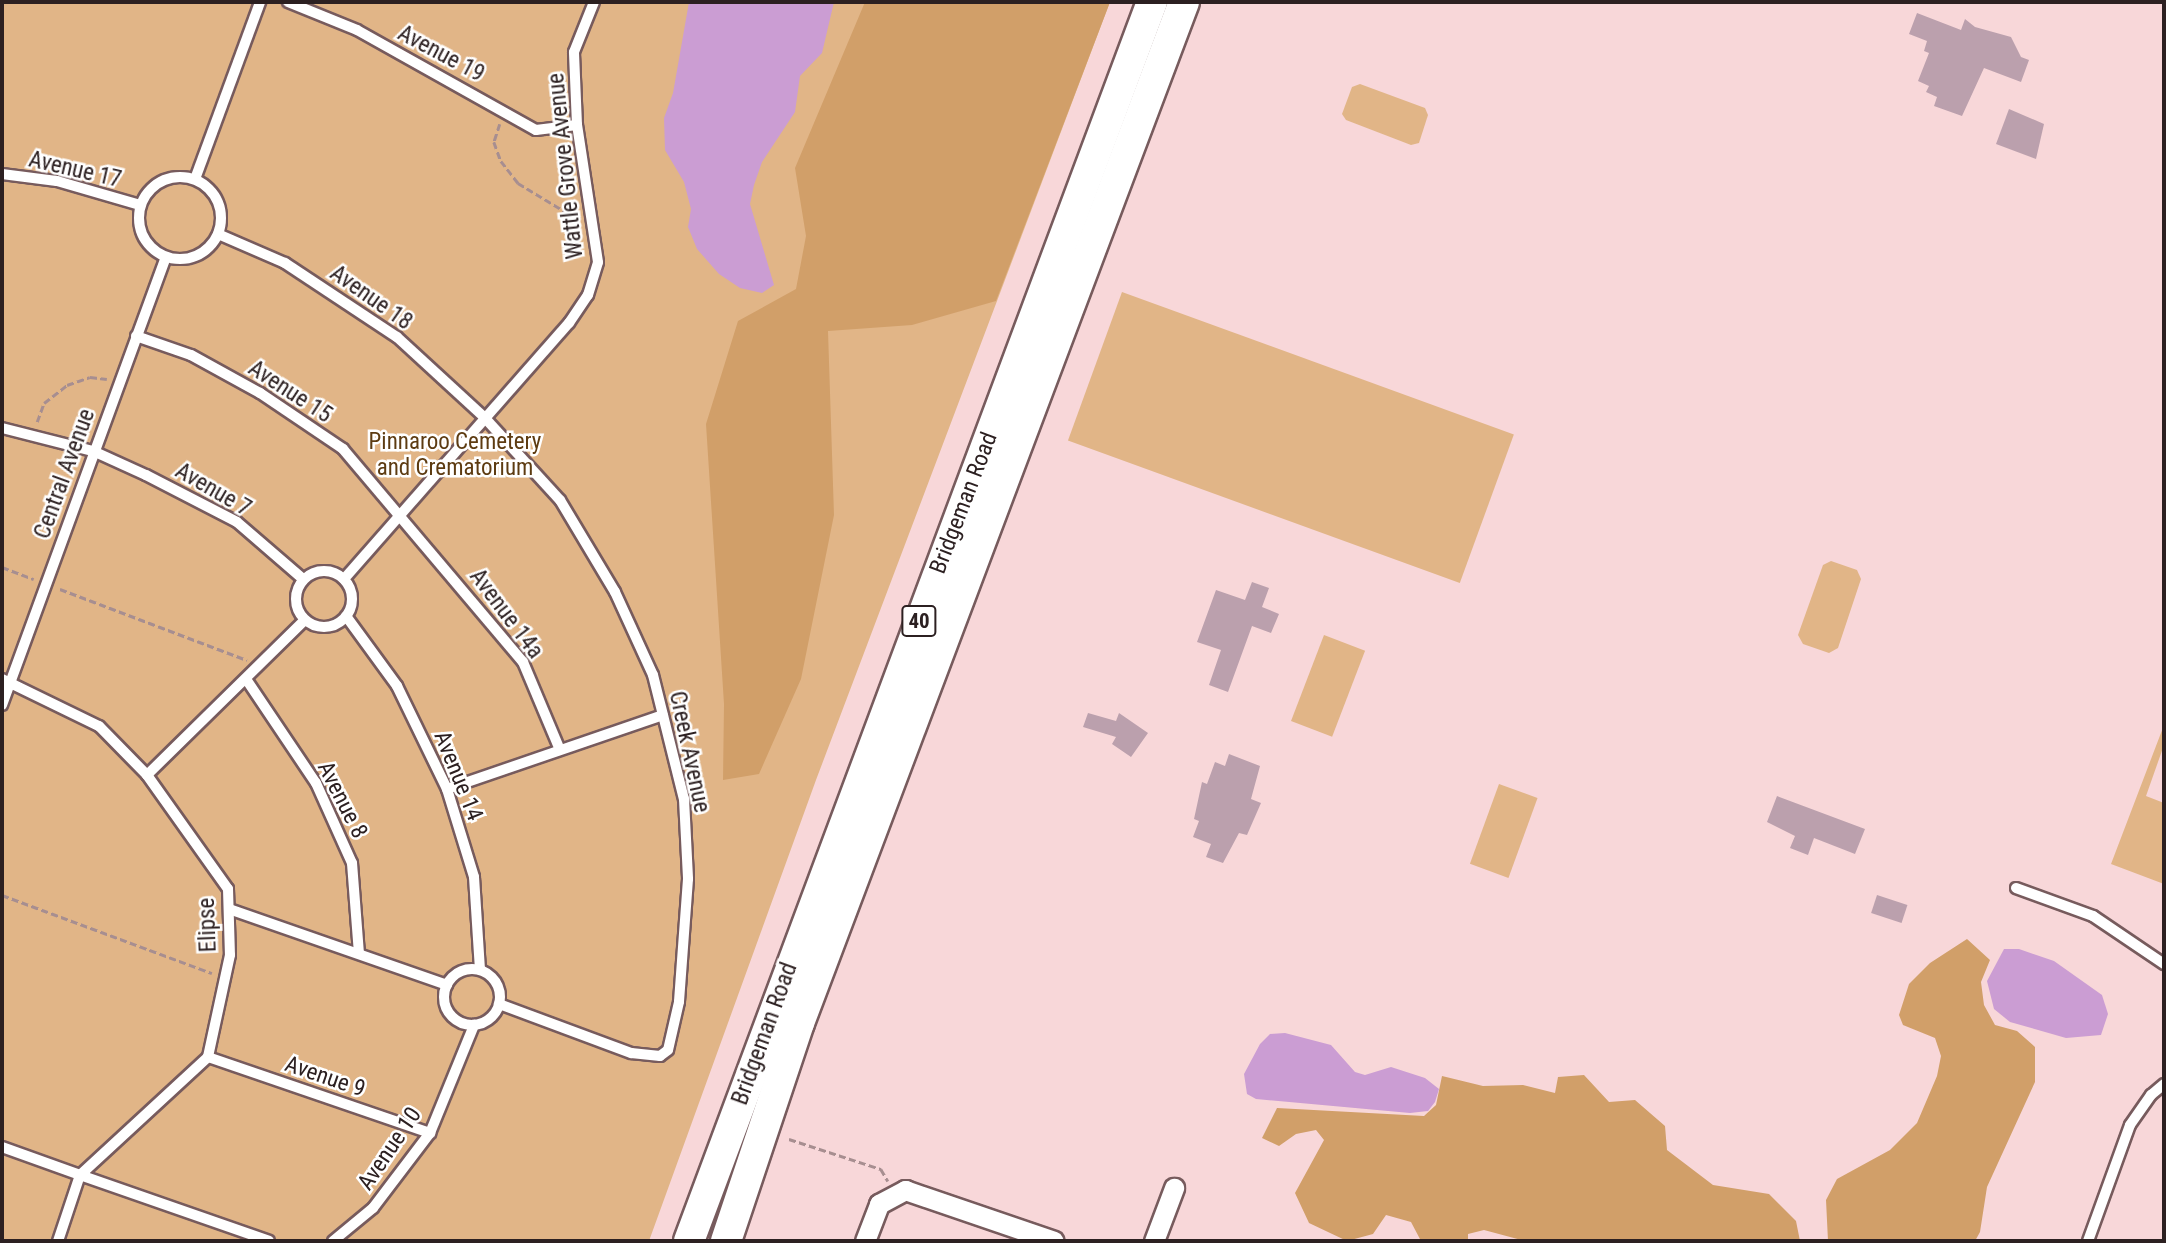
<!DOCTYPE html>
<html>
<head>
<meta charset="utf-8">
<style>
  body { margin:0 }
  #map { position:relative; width:2166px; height:1243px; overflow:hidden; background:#f8d7d9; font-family:"Roboto Condensed",sans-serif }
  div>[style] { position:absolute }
  .green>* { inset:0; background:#e1b587; transform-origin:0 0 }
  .forest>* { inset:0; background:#d19f69 }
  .water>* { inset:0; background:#cb9dd3 }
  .building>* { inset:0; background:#bba0ad; transform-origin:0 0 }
  .path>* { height:2.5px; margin-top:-1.25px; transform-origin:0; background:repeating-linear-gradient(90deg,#a78e90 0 7px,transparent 0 10.5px) }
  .roads { filter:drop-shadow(2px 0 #775b5d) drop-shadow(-2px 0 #775b5d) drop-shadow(0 2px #775b5d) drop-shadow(0 -2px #775b5d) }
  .service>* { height:10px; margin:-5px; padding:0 5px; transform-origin:5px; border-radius:5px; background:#fff }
  .service>.ring { margin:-5px; padding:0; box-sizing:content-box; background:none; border:10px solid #fff; border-radius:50% }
  .minor>* { height:19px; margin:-9.5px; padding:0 9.5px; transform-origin:9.5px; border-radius:9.5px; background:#fff }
  .primary>* { height:30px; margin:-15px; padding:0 15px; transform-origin:15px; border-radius:15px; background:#fff }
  span { translate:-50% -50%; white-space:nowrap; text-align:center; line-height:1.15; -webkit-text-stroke:5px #fff; paint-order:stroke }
  .shield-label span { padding:2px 5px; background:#fff; border:2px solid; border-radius:5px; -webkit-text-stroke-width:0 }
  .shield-label { font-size:21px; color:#2c2021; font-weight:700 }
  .street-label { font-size:23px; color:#2c2021 }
  .park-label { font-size:23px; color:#5d3b11 }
  .frame { position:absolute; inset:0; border:4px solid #2c2021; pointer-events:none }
</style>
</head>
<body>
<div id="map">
  <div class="green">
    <i style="clip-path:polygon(2px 2px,1110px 2px,816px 780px,649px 1241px,2px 1241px)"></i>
    <i style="clip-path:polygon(1360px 84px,1425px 108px,1428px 115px,1419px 143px,1411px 145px,1346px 120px,1342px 114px,1352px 87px)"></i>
    <i style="left:1122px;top:292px;width:417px;height:158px;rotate:20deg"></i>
    <i style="clip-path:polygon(1831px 561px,1857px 570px,1861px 579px,1838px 648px,1829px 653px,1803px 644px,1798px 635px,1823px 565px)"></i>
    <i style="left:1324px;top:635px;width:44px;height:92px;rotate:21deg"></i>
    <i style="clip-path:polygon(2164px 725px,2164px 745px,2146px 796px,2164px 803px,2164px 884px,2111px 864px)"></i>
    <i style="left:1499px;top:784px;width:41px;height:85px;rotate:20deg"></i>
  </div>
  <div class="forest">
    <i style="clip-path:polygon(865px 2px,1110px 2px,996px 301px,912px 325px,828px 331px,834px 515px,801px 679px,759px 774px,723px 780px,724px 704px,706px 424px,738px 321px,796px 289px,806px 236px,795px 168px)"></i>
    <i style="clip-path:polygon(1967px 939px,1990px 960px,1981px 982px,1984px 1005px,1995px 1025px,2017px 1031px,2035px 1047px,2035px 1082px,1987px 1187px,1980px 1232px,1975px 1241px,1828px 1241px,1826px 1200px,1837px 1179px,1890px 1150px,1917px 1123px,1937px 1076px,1941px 1056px,1935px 1038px,1903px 1025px,1899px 1015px,1909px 984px,1930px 963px)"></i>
    <i style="clip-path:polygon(1584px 1075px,1609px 1102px,1635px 1100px,1665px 1126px,1667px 1150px,1713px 1185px,1769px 1194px,1796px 1221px,1800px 1241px,1525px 1241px,1484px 1230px,1468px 1234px,1468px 1241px,1421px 1241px,1411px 1222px,1386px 1215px,1373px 1234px,1347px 1241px,1309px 1223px,1295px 1193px,1324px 1140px,1316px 1130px,1296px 1134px,1279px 1146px,1262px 1138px,1277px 1108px,1424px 1116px,1436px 1105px,1442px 1076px,1483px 1086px,1523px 1085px,1555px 1093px,1558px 1077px)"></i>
  </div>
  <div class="water">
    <i style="clip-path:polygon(689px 2px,834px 2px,822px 53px,800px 76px,795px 112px,762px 162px,754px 185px,750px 204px,774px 285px,762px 293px,740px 288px,719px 274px,697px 249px,688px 227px,691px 209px,684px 182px,665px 150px,664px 118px,673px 93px)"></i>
    <i style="clip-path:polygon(2004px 949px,2019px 949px,2054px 961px,2102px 995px,2108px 1014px,2101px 1035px,2066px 1038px,2010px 1022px,1994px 1009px,1987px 981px)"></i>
    <i style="clip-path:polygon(1285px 1033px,1331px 1045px,1355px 1072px,1365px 1075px,1391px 1067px,1425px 1078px,1439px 1089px,1435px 1102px,1428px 1111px,1410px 1113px,1256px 1099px,1247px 1094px,1244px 1074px,1260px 1044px,1270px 1034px)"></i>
  </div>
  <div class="building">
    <i style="clip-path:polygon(1917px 13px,1961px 30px,1965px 19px,1975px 27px,2011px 37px,2021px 57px,2029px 60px,2021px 82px,1984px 68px,1962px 116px,1934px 106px,1937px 97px,1926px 92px,1929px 86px,1918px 81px,1929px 53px,1924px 51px,1927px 41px,1909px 34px)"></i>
    <i style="clip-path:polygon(2009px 109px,2044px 124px,2036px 159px,1996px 144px)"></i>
    <i style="clip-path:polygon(1252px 582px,1269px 588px,1262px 607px,1279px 614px,1271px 633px,1252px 626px,1228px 692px,1209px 685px,1221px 650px,1197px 642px,1216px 590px,1245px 600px)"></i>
    <i style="clip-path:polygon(1088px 713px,1116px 721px,1119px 713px,1148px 733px,1131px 757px,1112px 744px,1116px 737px,1083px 727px)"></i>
    <i style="clip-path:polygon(1229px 754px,1260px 766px,1251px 799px,1261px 803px,1247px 835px,1239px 833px,1223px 863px,1206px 857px,1211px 844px,1193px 837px,1199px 821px,1194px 819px,1202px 782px,1207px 784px,1215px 762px,1225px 766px)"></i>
    <i style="clip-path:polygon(1777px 796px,1865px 829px,1855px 854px,1814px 838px,1808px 855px,1790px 848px,1795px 836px,1767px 822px)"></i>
    <i style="left:1877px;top:895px;width:32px;height:19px;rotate:18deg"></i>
  </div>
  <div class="path">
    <i style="left:500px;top:124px;width:19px;rotate:108deg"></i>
    <i style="left:494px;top:142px;width:20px;rotate:70deg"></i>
    <i style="left:501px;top:161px;width:28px;rotate:52deg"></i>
    <i style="left:518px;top:183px;width:71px;rotate:31.2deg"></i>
    <i style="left:37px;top:422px;width:20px;rotate:-70deg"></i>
    <i style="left:44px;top:403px;width:29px;rotate:-38deg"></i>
    <i style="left:67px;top:385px;width:24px;rotate:-19deg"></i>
    <i style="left:90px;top:377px;width:17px;rotate:7deg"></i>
    <i style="left:2px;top:567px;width:34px;rotate:21deg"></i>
    <i style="left:60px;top:589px;width:200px;rotate:20.8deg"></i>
    <i style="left:2px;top:895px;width:224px;rotate:20.4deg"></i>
    <i style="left:789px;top:1139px;width:97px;rotate:18.1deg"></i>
    <i style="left:881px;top:1169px;width:14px;rotate:60deg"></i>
  </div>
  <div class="roads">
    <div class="service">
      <i style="left:288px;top:2px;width:74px;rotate:22.1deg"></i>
      <i style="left:357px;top:30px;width:205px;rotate:29.2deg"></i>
      <i style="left:536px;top:130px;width:41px;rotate:-7deg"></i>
      <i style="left:2px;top:174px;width:55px;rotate:7.3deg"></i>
      <i style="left:57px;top:181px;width:86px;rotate:16.1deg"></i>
      <i class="ring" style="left:139px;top:177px;width:72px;height:72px"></i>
      <i style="left:195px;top:179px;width:189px;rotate:-69.8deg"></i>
      <i style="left:218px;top:234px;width:73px;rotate:23.4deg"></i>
      <i style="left:285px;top:263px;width:134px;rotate:33.5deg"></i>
      <i style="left:397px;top:337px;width:120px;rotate:42.6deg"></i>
      <i style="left:485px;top:418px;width:111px;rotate:47.6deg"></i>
      <i style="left:560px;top:500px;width:107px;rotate:59.1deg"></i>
      <i style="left:615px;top:592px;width:91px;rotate:65.4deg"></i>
      <i style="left:653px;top:675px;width:128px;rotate:76deg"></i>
      <i style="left:684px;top:799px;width:80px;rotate:87.1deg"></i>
      <i style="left:688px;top:879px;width:123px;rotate:94.2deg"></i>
      <i style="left:679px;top:1002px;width:49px;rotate:102.9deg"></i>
      <i style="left:668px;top:1050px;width:10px;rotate:143deg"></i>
      <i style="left:660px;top:1056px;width:29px;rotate:-174deg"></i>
      <i style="left:631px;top:1053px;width:141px;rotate:-159.6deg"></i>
      <i style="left:136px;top:336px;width:58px;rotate:19.1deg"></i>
      <i style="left:191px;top:355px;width:79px;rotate:28.8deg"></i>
      <i style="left:260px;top:393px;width:100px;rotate:34deg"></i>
      <i style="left:343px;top:449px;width:279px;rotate:49.8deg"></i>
      <i style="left:523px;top:662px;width:95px;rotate:67.2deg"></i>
      <i style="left:2px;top:428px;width:94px;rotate:14.2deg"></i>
      <i style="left:93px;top:451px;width:58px;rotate:24.4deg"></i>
      <i style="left:146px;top:475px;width:102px;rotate:27.3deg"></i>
      <i style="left:237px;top:522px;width:87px;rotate:40.8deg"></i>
      <i class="ring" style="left:296px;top:571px;width:46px;height:46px"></i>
      <i style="left:344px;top:579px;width:341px;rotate:-48.7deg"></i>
      <i style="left:569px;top:323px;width:34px;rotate:-56deg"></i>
      <i style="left:588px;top:295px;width:34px;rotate:-73deg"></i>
      <i style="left:598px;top:262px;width:139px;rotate:-98.7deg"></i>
      <i style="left:577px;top:125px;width:73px;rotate:-92.4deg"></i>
      <i style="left:574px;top:52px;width:54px;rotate:-68.2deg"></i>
      <i style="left:346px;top:616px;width:87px;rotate:53.9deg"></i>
      <i style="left:397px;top:686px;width:114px;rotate:64.1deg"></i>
      <i style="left:447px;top:789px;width:92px;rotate:72.9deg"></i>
      <i style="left:474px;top:877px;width:93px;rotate:86.3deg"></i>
      <i style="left:2px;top:679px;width:108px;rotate:25.9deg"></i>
      <i style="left:99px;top:726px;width:69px;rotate:45.6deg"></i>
      <i style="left:147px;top:775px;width:140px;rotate:54.6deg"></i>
      <i style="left:228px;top:889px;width:66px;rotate:88.3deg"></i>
      <i style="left:230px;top:955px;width:104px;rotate:102.2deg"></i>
      <i style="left:208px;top:1057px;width:174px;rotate:137.3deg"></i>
      <i style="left:80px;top:1175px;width:200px;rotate:19.2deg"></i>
      <i style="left:246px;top:679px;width:125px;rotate:56.1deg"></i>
      <i style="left:316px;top:783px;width:88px;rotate:65.8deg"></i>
      <i style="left:352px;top:863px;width:90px;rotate:85.6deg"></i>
      <i style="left:2px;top:705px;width:477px;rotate:-69.9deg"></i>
      <i style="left:147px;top:775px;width:221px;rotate:-44.5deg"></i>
      <i style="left:447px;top:789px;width:228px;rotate:-18.9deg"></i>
      <i style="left:2016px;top:888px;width:82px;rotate:20deg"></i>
      <i style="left:2093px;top:916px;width:86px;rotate:34.1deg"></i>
      <i style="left:229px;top:909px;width:231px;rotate:19.2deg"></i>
      <i class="ring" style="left:444px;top:969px;width:46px;height:46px"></i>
      <i style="left:208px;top:1057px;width:235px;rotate:18.9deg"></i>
      <i style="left:2px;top:1147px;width:83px;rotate:19.7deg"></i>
      <i style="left:80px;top:1175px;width:70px;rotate:108.4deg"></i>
      <i style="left:333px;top:1241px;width:52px;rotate:-39.5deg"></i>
      <i style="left:373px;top:1208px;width:94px;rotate:-52.8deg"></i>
      <i style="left:430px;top:1133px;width:117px;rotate:-67.8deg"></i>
      <i style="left:2088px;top:1241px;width:123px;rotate:-70.1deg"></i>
      <i style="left:2130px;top:1125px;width:37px;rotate:-55deg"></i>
      <i style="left:2151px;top:1095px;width:17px;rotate:-40deg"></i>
    </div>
    <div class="minor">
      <i style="left:865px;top:1241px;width:40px;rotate:-69deg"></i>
      <i style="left:879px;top:1204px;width:30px;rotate:-28deg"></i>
      <i style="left:905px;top:1190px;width:157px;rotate:18.9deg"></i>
      <i style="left:1154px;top:1241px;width:57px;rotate:-69.3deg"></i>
    </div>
    <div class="primary">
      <i style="left:689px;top:1241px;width:1323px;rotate:-69.51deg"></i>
      <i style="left:726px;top:1241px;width:230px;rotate:-71.5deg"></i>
      <i style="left:799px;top:1023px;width:1091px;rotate:-69.34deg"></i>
    </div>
  </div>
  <div class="shield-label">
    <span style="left:919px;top:621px">40</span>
  </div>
  <div class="street-label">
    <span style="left:441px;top:54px;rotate:28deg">Avenue 19</span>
    <span style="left:566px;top:166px;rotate:-96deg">Wattle Grove Avenue</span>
    <span style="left:75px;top:170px;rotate:13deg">Avenue 17</span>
    <span style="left:371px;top:298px;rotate:35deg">Avenue 18</span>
    <span style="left:290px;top:392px;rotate:33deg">Avenue 15</span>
    <span style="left:65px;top:474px;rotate:-70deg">Central Avenue</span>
    <span style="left:213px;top:490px;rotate:30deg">Avenue 7</span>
    <span style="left:964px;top:503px;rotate:-69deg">Bridgeman Road</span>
    <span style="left:506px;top:614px;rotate:53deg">Avenue 14a</span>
    <span style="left:689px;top:752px;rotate:78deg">Creek Avenue</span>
    <span style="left:458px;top:776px;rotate:68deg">Avenue 14</span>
    <span style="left:342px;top:800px;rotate:63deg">Avenue 8</span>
    <span style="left:208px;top:925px;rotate:-92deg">Elipse</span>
    <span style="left:765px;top:1034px;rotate:-70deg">Bridgeman Road</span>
    <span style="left:325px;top:1077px;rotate:19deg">Avenue 9</span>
    <span style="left:390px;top:1149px;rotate:-56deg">Avenue 10</span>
  </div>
  <div class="park-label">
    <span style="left:455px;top:455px">Pinnaroo Cemetery<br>and Crematorium</span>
  </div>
  <div class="frame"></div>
</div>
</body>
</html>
